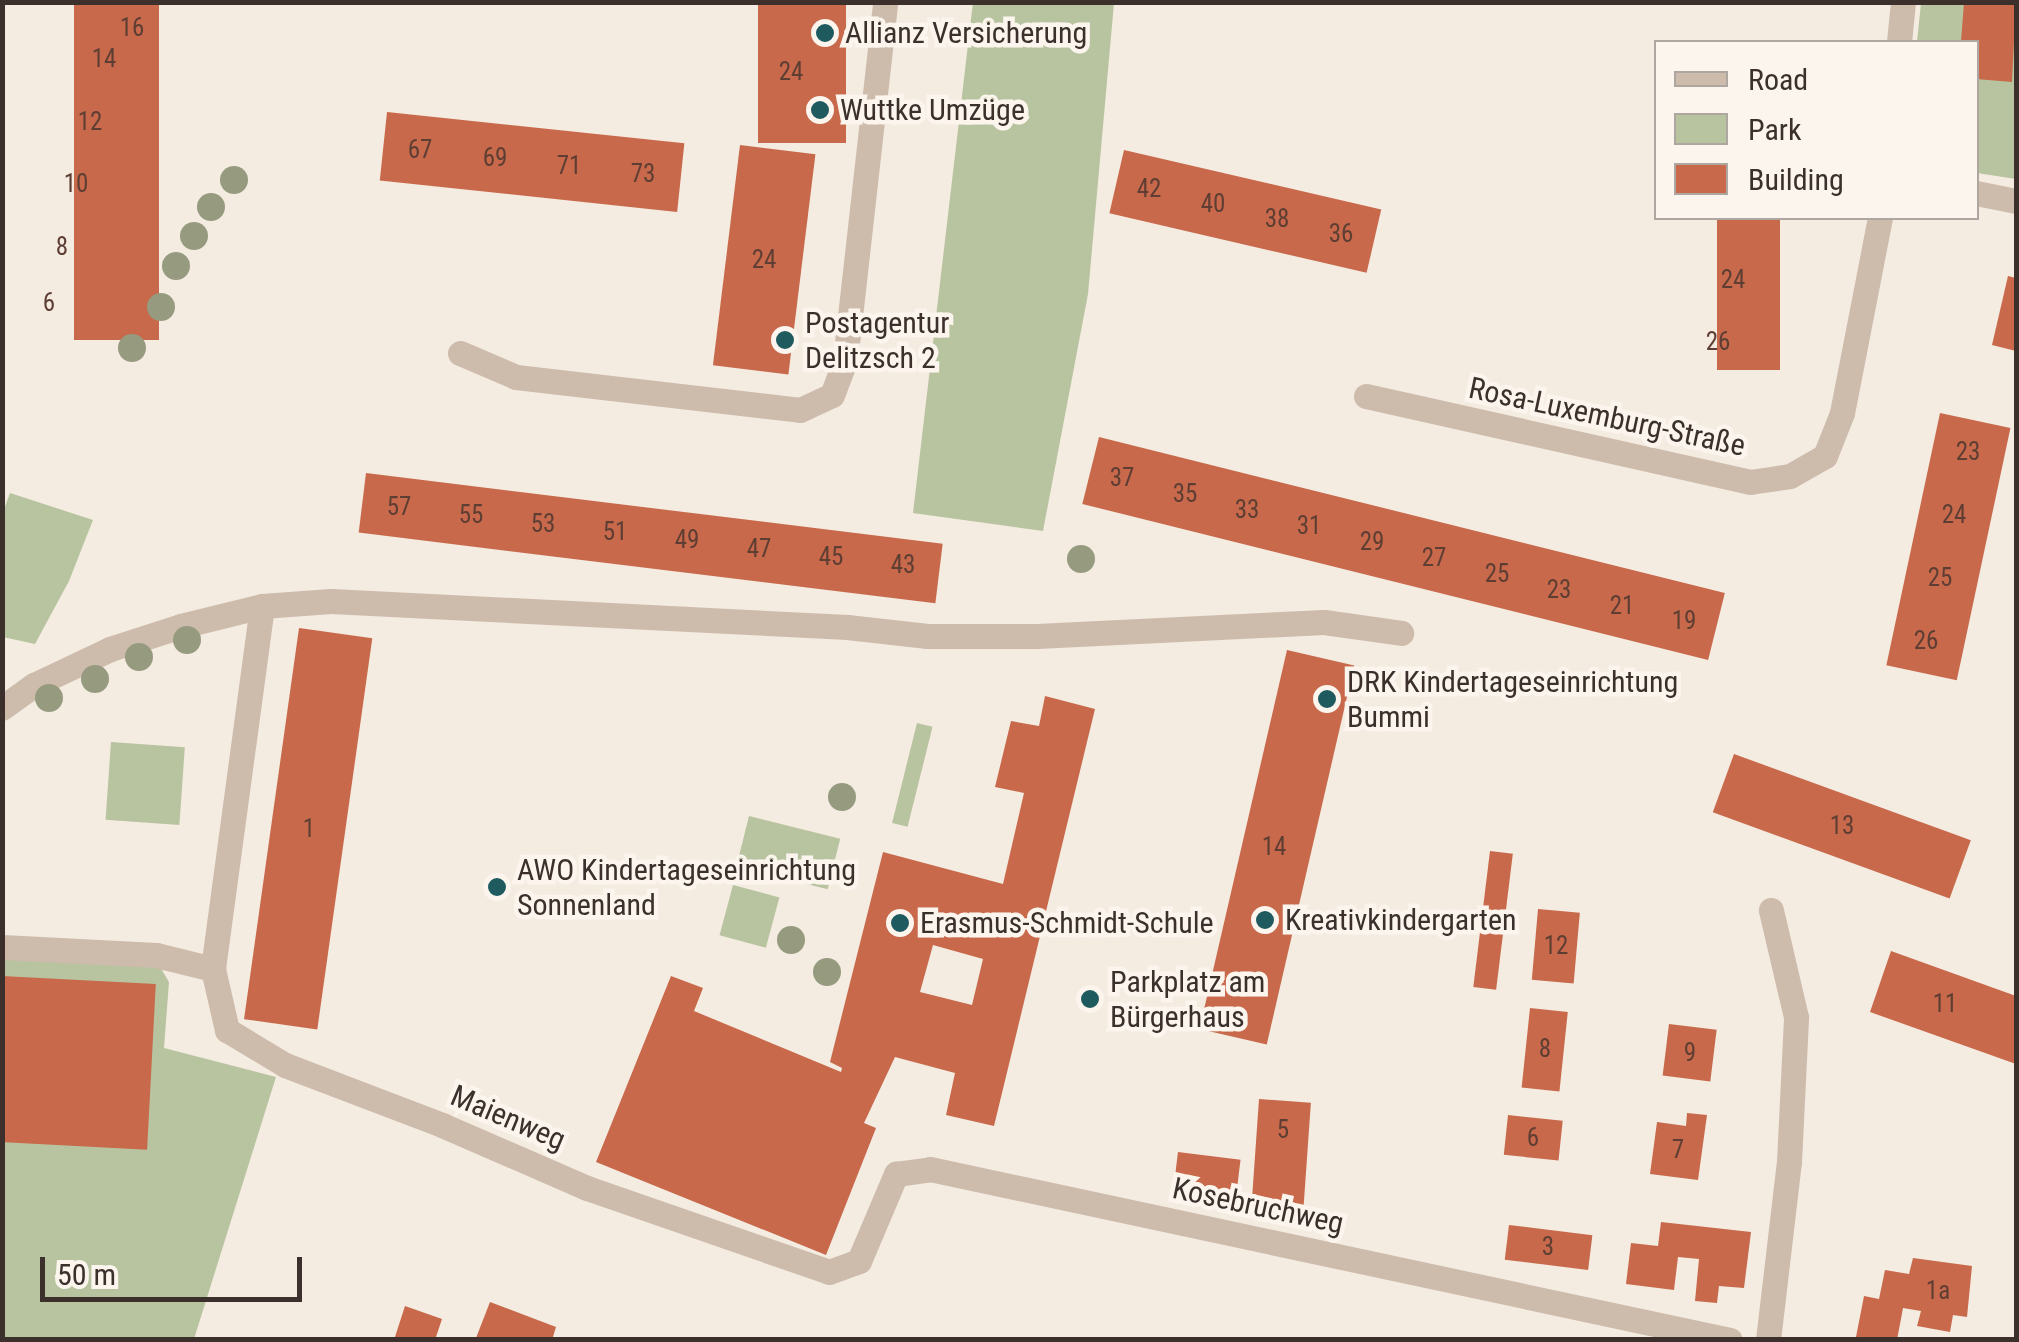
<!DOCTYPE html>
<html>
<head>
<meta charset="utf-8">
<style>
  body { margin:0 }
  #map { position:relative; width:2019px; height:1342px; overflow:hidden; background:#f4ebe1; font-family:"Roboto Condensed",sans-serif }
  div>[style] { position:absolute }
  .green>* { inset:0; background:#b8c4a0; transform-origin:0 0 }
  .building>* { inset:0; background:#c8694b; transform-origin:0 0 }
  .street>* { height:25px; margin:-12.5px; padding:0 12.5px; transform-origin:12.5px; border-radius:12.5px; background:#cdbbac }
  .trees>* { width:28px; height:28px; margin:-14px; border-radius:50%; background:#969b7f }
  .dots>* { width:28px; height:28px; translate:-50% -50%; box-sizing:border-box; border:5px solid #fbf5ee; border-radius:50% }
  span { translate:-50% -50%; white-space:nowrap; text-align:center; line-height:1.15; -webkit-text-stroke:9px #fbf5ee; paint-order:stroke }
  .number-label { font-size:25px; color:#5e3e33 }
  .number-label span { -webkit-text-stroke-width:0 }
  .poi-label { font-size:30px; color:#3b302b }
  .left { translate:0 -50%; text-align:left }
  .street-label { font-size:30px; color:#3b302b }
  .frame { position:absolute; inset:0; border:5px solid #3b302b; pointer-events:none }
  .legend { position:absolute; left:1654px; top:40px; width:325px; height:180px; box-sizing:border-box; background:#fbf5ee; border:2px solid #aea6a0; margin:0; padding:12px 18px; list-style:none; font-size:30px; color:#3b302b }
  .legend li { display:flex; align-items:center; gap:20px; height:50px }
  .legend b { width:50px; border:2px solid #aea6a0 }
  .scale { position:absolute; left:40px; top:1257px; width:262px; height:45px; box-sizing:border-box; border:5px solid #3b302b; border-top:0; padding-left:12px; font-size:30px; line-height:35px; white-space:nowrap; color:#3b302b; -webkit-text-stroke:8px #fbf5ee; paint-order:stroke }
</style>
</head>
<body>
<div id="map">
  <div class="green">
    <i style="clip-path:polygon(973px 2px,1114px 3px,1088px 294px,1043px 531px,913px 513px)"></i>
    <i style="clip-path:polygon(1921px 3px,2016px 3px,2016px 179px,1977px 173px,1976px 42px,1917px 42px)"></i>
    <i style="clip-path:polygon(10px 493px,93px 520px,69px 581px,35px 644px,3px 637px,2px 515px)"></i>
    <i style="left:917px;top:723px;width:16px;height:103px;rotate:14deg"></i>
    <i style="left:111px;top:742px;width:74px;height:78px;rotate:4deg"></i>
    <i style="left:749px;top:816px;width:94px;height:52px;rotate:14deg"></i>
    <i style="left:733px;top:885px;width:48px;height:52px;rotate:15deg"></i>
    <i style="clip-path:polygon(3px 952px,156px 960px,169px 982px,164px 1048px,276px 1077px,194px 1339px,3px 1340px)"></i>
  </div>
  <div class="building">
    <i style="left:74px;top:2px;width:85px;height:338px"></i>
    <i style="left:758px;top:2px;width:88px;height:141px"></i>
    <i style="clip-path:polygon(1964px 2px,2016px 2px,2012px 82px,1976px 79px,1976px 42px,1961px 42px)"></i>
    <i style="left:387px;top:112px;width:299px;height:69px;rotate:6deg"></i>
    <i style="left:740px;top:145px;width:76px;height:222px;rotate:7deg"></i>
    <i style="left:1124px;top:150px;width:264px;height:65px;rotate:13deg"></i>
    <i style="left:1717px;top:218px;width:63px;height:152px"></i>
    <i style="clip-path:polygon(2008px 276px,2016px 278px,2016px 351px,1992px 345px)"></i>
    <i style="left:1940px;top:413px;width:72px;height:258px;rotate:12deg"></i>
    <i style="left:1099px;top:437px;width:645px;height:69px;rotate:14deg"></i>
    <i style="left:366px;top:473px;width:581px;height:60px;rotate:7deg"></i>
    <i style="left:299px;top:628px;width:74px;height:395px;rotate:8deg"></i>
    <i style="left:1287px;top:650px;width:69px;height:389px;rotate:13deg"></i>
    <i style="clip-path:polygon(evenodd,1045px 696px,1095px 709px,994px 1126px,946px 1115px,955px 1073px,895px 1057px,864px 1123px,876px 1128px,826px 1255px,596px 1162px,671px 976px,703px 988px,694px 1011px,841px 1072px,842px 1068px,830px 1062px,883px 852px,1003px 884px,1024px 793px,995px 787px,1011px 721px,1039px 726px,1045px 696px,933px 945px,983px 959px,972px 1005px,920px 992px,933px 945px)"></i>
    <i style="left:1734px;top:754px;width:252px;height:62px;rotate:20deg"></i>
    <i style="left:1490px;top:851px;width:23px;height:137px;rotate:7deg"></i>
    <i style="left:1538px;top:909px;width:42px;height:71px;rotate:5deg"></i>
    <i style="clip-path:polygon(1891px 951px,2016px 996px,2016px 1064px,1870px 1012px)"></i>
    <i style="left:2px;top:976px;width:154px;height:166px;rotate:3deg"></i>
    <i style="left:1530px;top:1008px;width:38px;height:80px;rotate:6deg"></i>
    <i style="left:1669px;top:1024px;width:48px;height:52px;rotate:7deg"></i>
    <i style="left:1259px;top:1099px;width:52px;height:106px;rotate:4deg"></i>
    <i style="clip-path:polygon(1687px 1113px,1707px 1115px,1698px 1180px,1650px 1174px,1657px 1122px,1686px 1126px)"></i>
    <i style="left:1508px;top:1115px;width:55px;height:40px;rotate:6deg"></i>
    <i style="left:1178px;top:1152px;width:63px;height:34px;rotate:7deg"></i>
    <i style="clip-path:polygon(1661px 1222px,1751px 1232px,1744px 1288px,1719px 1286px,1717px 1303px,1695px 1301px,1699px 1259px,1678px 1257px,1674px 1290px,1626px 1284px,1631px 1243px,1658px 1246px)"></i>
    <i style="left:1509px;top:1225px;width:84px;height:35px;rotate:7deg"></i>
    <i style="clip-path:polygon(1913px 1258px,1972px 1266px,1967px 1317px,1953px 1315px,1950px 1332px,1917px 1326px,1921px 1311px,1903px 1308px,1897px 1340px,1856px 1337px,1864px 1296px,1879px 1299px,1885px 1270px,1909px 1274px)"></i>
    <i style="clip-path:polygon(490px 1302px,556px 1327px,552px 1340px,476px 1338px)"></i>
    <i style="clip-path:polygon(405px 1306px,442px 1319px,435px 1340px,394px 1340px)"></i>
  </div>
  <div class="street">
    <i style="left:1899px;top:42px;width:40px;rotate:-84.3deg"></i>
    <i style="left:1976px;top:193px;width:41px;rotate:11.3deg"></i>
    <i style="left:460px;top:353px;width:61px;rotate:23.2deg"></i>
    <i style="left:516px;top:377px;width:286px;rotate:6.6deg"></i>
    <i style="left:800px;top:410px;width:35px;rotate:-25deg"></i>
    <i style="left:832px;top:395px;width:36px;rotate:-69deg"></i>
    <i style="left:845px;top:361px;width:361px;rotate:-83.6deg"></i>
    <i style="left:1366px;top:396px;width:394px;rotate:12.6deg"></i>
    <i style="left:1750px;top:482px;width:40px;rotate:-8.5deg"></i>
    <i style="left:1790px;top:476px;width:40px;rotate:-29.7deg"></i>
    <i style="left:1825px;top:456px;width:46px;rotate:-68.4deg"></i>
    <i style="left:1842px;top:413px;width:199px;rotate:-79deg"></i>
    <i style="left:262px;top:606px;width:366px;rotate:97.7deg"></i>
    <i style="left:213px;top:969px;width:63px;rotate:77.1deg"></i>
    <i style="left:227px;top:1030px;width:68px;rotate:31.1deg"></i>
    <i style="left:285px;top:1065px;width:168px;rotate:20.9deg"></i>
    <i style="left:442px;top:1125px;width:158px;rotate:23.5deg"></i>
    <i style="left:587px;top:1188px;width:256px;rotate:19.1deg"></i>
    <i style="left:829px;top:1272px;width:32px;rotate:-20deg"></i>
    <i style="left:859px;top:1261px;width:95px;rotate:-67deg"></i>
    <i style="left:896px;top:1174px;width:34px;rotate:-8deg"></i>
    <i style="left:930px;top:1169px;width:818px;rotate:12.07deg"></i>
    <i style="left:2px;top:708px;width:39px;rotate:-36deg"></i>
    <i style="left:34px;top:685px;width:84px;rotate:-25.3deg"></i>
    <i style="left:110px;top:649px;width:75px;rotate:-17.9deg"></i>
    <i style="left:181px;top:626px;width:83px;rotate:-13.9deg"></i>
    <i style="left:262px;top:606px;width:69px;rotate:-4.1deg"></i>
    <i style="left:331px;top:601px;width:517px;rotate:2.88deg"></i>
    <i style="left:847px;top:627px;width:81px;rotate:6.4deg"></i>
    <i style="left:927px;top:636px;width:110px"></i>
    <i style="left:1037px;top:636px;width:287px;rotate:-2.8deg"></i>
    <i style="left:1324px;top:622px;width:78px;rotate:8.1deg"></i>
    <i style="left:2px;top:947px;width:154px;rotate:3deg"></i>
    <i style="left:156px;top:955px;width:59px;rotate:13.8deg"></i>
    <i style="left:1768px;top:1340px;width:179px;rotate:-83.3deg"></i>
    <i style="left:1789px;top:1162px;width:145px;rotate:-87.2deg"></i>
    <i style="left:1796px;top:1017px;width:110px;rotate:-103.2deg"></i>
  </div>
  <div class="trees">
    <i style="left:234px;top:180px"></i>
    <i style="left:211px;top:207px"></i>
    <i style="left:194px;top:236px"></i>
    <i style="left:176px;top:266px"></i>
    <i style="left:161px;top:307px"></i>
    <i style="left:132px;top:348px"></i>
    <i style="left:1081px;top:559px"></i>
    <i style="left:187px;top:640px"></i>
    <i style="left:139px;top:657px"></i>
    <i style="left:95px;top:679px"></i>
    <i style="left:49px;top:698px"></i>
    <i style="left:842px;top:797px"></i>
    <i style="left:791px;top:940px"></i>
    <i style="left:827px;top:972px"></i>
  </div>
  <div class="dots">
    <i style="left:825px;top:33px;background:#1f5a5e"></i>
    <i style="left:820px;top:110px;background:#1f5a5e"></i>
    <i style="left:785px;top:340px;background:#1f5a5e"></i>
    <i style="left:1327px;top:699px;background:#1f5a5e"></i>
    <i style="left:497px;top:887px;background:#1f5a5e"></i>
    <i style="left:1265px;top:920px;background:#1f5a5e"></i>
    <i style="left:900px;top:923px;background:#1f5a5e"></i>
    <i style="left:1090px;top:999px;background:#1f5a5e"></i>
  </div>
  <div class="number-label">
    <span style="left:132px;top:28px">16</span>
    <span style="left:104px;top:59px">14</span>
    <span style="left:791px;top:72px">24</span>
    <span style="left:90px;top:122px">12</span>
    <span style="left:420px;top:150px">67</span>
    <span style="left:495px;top:158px">69</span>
    <span style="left:569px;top:166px">71</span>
    <span style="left:643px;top:174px">73</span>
    <span style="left:76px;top:184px">10</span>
    <span style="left:1149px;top:189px">42</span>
    <span style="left:1213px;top:204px">40</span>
    <span style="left:1277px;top:219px">38</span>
    <span style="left:1341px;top:234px">36</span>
    <span style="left:62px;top:247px">8</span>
    <span style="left:764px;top:260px">24</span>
    <span style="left:1733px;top:280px">24</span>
    <span style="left:49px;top:303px">6</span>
    <span style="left:1718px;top:342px">26</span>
    <span style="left:1968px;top:452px">23</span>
    <span style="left:1122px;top:478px">37</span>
    <span style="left:1185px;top:494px">35</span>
    <span style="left:399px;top:507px">57</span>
    <span style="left:1247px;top:510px">33</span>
    <span style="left:471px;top:515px">55</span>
    <span style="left:1954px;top:515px">24</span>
    <span style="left:543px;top:524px">53</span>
    <span style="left:1309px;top:526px">31</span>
    <span style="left:615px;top:532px">51</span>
    <span style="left:687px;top:540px">49</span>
    <span style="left:1372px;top:542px">29</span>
    <span style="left:759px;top:549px">47</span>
    <span style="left:831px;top:557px">45</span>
    <span style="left:1434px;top:558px">27</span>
    <span style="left:903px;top:565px">43</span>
    <span style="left:1497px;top:574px">25</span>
    <span style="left:1940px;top:578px">25</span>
    <span style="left:1559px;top:590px">23</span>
    <span style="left:1622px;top:606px">21</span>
    <span style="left:1684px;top:621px">19</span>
    <span style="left:1926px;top:641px">26</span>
    <span style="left:1842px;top:826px">13</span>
    <span style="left:309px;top:829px">1</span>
    <span style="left:1274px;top:847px">14</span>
    <span style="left:1556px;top:946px">12</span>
    <span style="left:1945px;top:1004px">11</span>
    <span style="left:1545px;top:1049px">8</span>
    <span style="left:1690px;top:1053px">9</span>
    <span style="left:1283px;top:1130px">5</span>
    <span style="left:1533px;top:1138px">6</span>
    <span style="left:1678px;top:1150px">7</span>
    <span style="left:1548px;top:1247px">3</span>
    <span style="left:1938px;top:1291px">1a</span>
  </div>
  <div class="poi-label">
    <span class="left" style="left:845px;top:33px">Allianz Versicherung</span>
    <span class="left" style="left:840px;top:110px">Wuttke Umzüge</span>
    <span class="left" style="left:805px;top:340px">Postagentur<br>Delitzsch 2</span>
    <span class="left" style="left:1347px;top:699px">DRK Kindertageseinrichtung<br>Bummi</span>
    <span class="left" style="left:517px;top:887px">AWO Kindertageseinrichtung<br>Sonnenland</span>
    <span class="left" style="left:1285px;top:920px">Kreativkindergarten</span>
    <span class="left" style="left:920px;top:923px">Erasmus-Schmidt-Schule</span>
    <span class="left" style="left:1110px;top:999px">Parkplatz am<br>Bürgerhaus</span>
  </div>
  <div class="street-label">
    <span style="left:1607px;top:417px;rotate:12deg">Rosa-Luxemburg-Straße</span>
    <span style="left:508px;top:1118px;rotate:23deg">Maienweg</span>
    <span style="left:1258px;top:1206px;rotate:12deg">Kosebruchweg</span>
  </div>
  <div class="frame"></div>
  <ul class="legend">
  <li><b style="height:12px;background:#cdbbac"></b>Road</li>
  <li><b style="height:28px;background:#b8c4a0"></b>Park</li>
  <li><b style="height:28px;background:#c8694b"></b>Building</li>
  </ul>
  <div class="scale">50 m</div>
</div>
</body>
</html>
